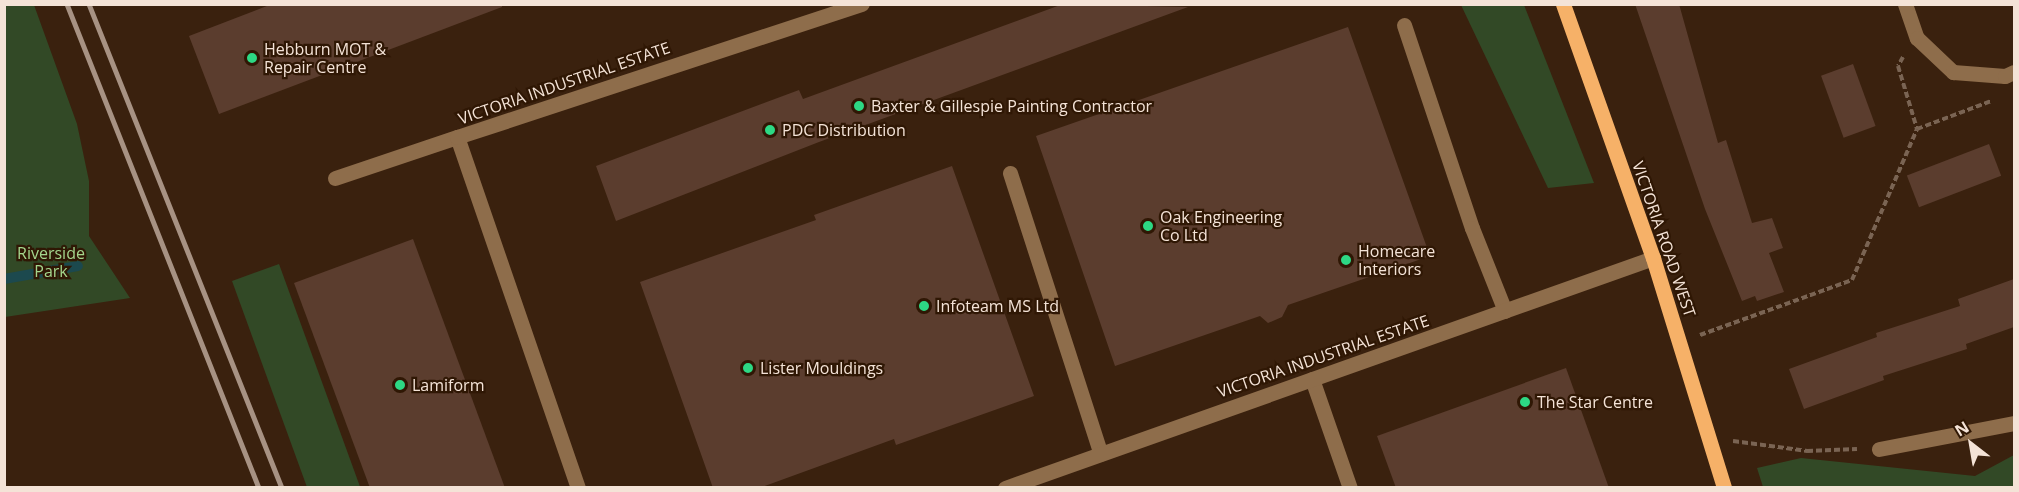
<!DOCTYPE html>
<html>
<head>
<meta charset="utf-8">
<style>
  body { margin:0 }
  #map { position:relative; width:2019px; height:492px; overflow:hidden; background:#3a210e; font-family:"Open Sans",sans-serif }
  div>[style] { position:absolute }
  .green>* { inset:0; background:#324926; transform-origin:0 0 }
  .stream>* { height:10px; margin:-5px; padding:0 5px; transform-origin:5px; border-radius:5px; background:#1c494e }
  .building>* { inset:0; background:#5b3d2e; transform-origin:0 0 }
  .path>* { height:4px; margin-top:-2px; transform-origin:0; background:repeating-linear-gradient(90deg,#7a6453 0 6px,transparent 0 9px) }
  .minor>* { height:15px; margin:-7.5px; padding:0 7.5px; transform-origin:7.5px; border-radius:7.5px; background:#8e6d4b }
  .major>* { height:15px; margin:-7.5px; padding:0 7.5px; transform-origin:7.5px; border-radius:7.5px; background:#f6b168 }
  .rail>* { height:4.5px; margin:-2.25px; padding:0 2.25px; transform-origin:2.25px; border-radius:2.25px; background:#a79283 }
  .dots>* { width:16px; height:16px; translate:-50% -50%; box-sizing:border-box; border:3px solid #2f1704; border-radius:50% }
  span { translate:-50% -50%; white-space:nowrap; text-align:center; line-height:1.15; -webkit-text-stroke:4.5px #2f1704; paint-order:stroke }
  .poi-label { font-size:16px; color:#f4e3d7 }
  .left { translate:0 -50%; text-align:left }
  .street-label { font-size:16px; color:#f4e3d7 }
  .park-label { font-size:16px; color:#a4d68d }
  .frame { position:absolute; inset:0; border:6px solid #f4e3d7; pointer-events:none }
  .north { position:absolute; left:1941px; top:414px; width:60px; height:60px; -webkit-text-stroke:4px #2f1704; paint-order:stroke; rotate:329deg; font-size:16px; font-weight:700; line-height:24px; text-align:center; color:#f4e3d7 }
  .north::after { content:''; display:block; margin:auto; width:21px; height:27px; background:#f4e3d7; clip-path:polygon(50% 0,100% 100%,50% 72%,0 100%) }
</style>
</head>
<body>
<div id="map">
  <div class="green">
    <i style="clip-path:polygon(5px 4px,34px 5px,77px 124px,89px 181px,89px 236px,130px 298px,5px 317px)"></i>
    <i style="clip-path:polygon(1461px 5px,1524px 5px,1594px 183px,1548px 188px)"></i>
    <i style="left:279px;top:264px;width:238px;height:50px;rotate:70deg"></i>
    <i style="clip-path:polygon(2014px 455px,2014px 488px,1763px 487px,1757px 468px,1801px 458px,1975px 476px)"></i>
  </div>
  <div class="stream">
    <i style="left:4px;top:279px;width:75px;rotate:-10deg"></i>
  </div>
  <div class="building">
    <i style="clip-path:polygon(272px 4px,502px 4px,502px 7px,219px 114px,189px 36px)"></i>
    <i style="clip-path:polygon(1063px 4px,1188px 7px,819px 142px,616px 221px,596px 166px,799px 90px,803px 99px)"></i>
    <i style="clip-path:polygon(1635px 4px,1679px 4px,1718px 143px,1726px 140px,1752px 223px,1772px 218px,1783px 248px,1769px 253px,1784px 292px,1757px 301px,1755px 296px,1742px 301px,1705px 209px)"></i>
    <i style="clip-path:polygon(1348px 27px,1430px 256px,1288px 305px,1282px 317px,1268px 323px,1260px 316px,1115px 366px,1036px 136px)"></i>
    <i style="left:1853px;top:64px;width:66px;height:34px;rotate:70deg"></i>
    <i style="left:1989px;top:144px;width:34px;height:88px;rotate:69deg"></i>
    <i style="clip-path:polygon(952px 166px,1034px 396px,896px 445px,894px 439px,759px 488px,713px 488px,640px 282px,816px 220px,814px 215px)"></i>
    <i style="clip-path:polygon(413px 239px,505px 488px,370px 488px,294px 283px)"></i>
    <i style="clip-path:polygon(2014px 279px,2014px 327px,1966px 344px,1967px 349px,1883px 376px,1884px 380px,1804px 409px,1789px 369px,1877px 337px,1876px 333px,1960px 306px,1958px 299px)"></i>
    <i style="clip-path:polygon(1566px 368px,1609px 488px,1396px 488px,1377px 436px)"></i>
  </div>
  <div class="path">
    <i style="left:1903px;top:57px;width:10px;rotate:119deg"></i>
    <i style="left:1898px;top:66px;width:66px;rotate:73.2deg"></i>
    <i style="left:1917px;top:129px;width:79px;rotate:-20.7deg"></i>
    <i style="left:1700px;top:335px;width:162px;rotate:-19.9deg"></i>
    <i style="left:1852px;top:280px;width:164px;rotate:-66.7deg"></i>
    <i style="left:1733px;top:441px;width:75px;rotate:7.7deg"></i>
    <i style="left:1807px;top:451px;width:50px;rotate:-2.3deg"></i>
  </div>
  <div class="minor">
    <i style="left:1905px;top:4px;width:36px;rotate:71deg"></i>
    <i style="left:1917px;top:38px;width:50px;rotate:43.4deg"></i>
    <i style="left:1953px;top:72px;width:52px;rotate:4.4deg"></i>
    <i style="left:2005px;top:76px;width:10px;rotate:-24deg"></i>
    <i style="left:1404px;top:25px;width:214px;rotate:71.5deg"></i>
    <i style="left:1472px;top:228px;width:89px;rotate:68.3deg"></i>
    <i style="left:1010px;top:173px;width:295px;rotate:72.1deg"></i>
    <i style="left:335px;top:178px;width:129px;rotate:-18.6deg"></i>
    <i style="left:1312px;top:379px;width:115px;rotate:70.8deg"></i>
    <i style="left:1879px;top:449px;width:137px;rotate:-10.9deg"></i>
    <i style="left:578px;top:488px;width:371px;rotate:-109deg"></i>
    <i style="left:457px;top:137px;width:426px;rotate:-18.2deg"></i>
    <i style="left:1005px;top:488px;width:688px;rotate:-19.54deg"></i>
  </div>
  <div class="major">
    <i style="left:1563px;top:4px;width:269px;rotate:70.5deg"></i>
    <i style="left:1653px;top:258px;width:241px;rotate:72.8deg"></i>
  </div>
  <div class="rail">
    <i style="left:67px;top:4px;width:521px;rotate:68.36deg"></i>
    <i style="left:89px;top:4px;width:521px;rotate:68.26deg"></i>
  </div>
  <div class="dots">
    <i style="left:252px;top:58px;background:#2dd884"></i>
    <i style="left:859px;top:106px;background:#2dd884"></i>
    <i style="left:770px;top:130px;background:#2dd884"></i>
    <i style="left:1148px;top:226px;background:#2dd884"></i>
    <i style="left:1346px;top:260px;background:#2dd884"></i>
    <i style="left:924px;top:306px;background:#2dd884"></i>
    <i style="left:748px;top:368px;background:#2dd884"></i>
    <i style="left:400px;top:385px;background:#2dd884"></i>
    <i style="left:1525px;top:402px;background:#2dd884"></i>
  </div>
  <div class="poi-label">
    <span class="left" style="left:264px;top:58px">Hebburn MOT &amp;<br>Repair Centre</span>
    <span class="left" style="left:871px;top:106px">Baxter &amp; Gillespie Painting Contractor</span>
    <span class="left" style="left:782px;top:130px">PDC Distribution</span>
    <span class="left" style="left:1160px;top:226px">Oak Engineering<br>Co Ltd</span>
    <span class="left" style="left:1358px;top:260px">Homecare<br>Interiors</span>
    <span class="left" style="left:936px;top:306px">Infoteam MS Ltd</span>
    <span class="left" style="left:760px;top:368px">Lister Mouldings</span>
    <span class="left" style="left:412px;top:385px">Lamiform</span>
    <span class="left" style="left:1537px;top:402px">The Star Centre</span>
  </div>
  <div class="street-label">
    <span style="left:564px;top:83px;rotate:-19deg">VICTORIA INDUSTRIAL ESTATE</span>
    <span style="left:1664px;top:239px;rotate:71deg">VICTORIA ROAD WEST</span>
    <span style="left:1323px;top:356px;rotate:-19deg">VICTORIA INDUSTRIAL ESTATE</span>
  </div>
  <div class="park-label">
    <span style="left:51px;top:262px">Riverside<br>Park</span>
  </div>
  <div class="frame"></div>
  <div class="north">N</div>
</div>
</body>
</html>
